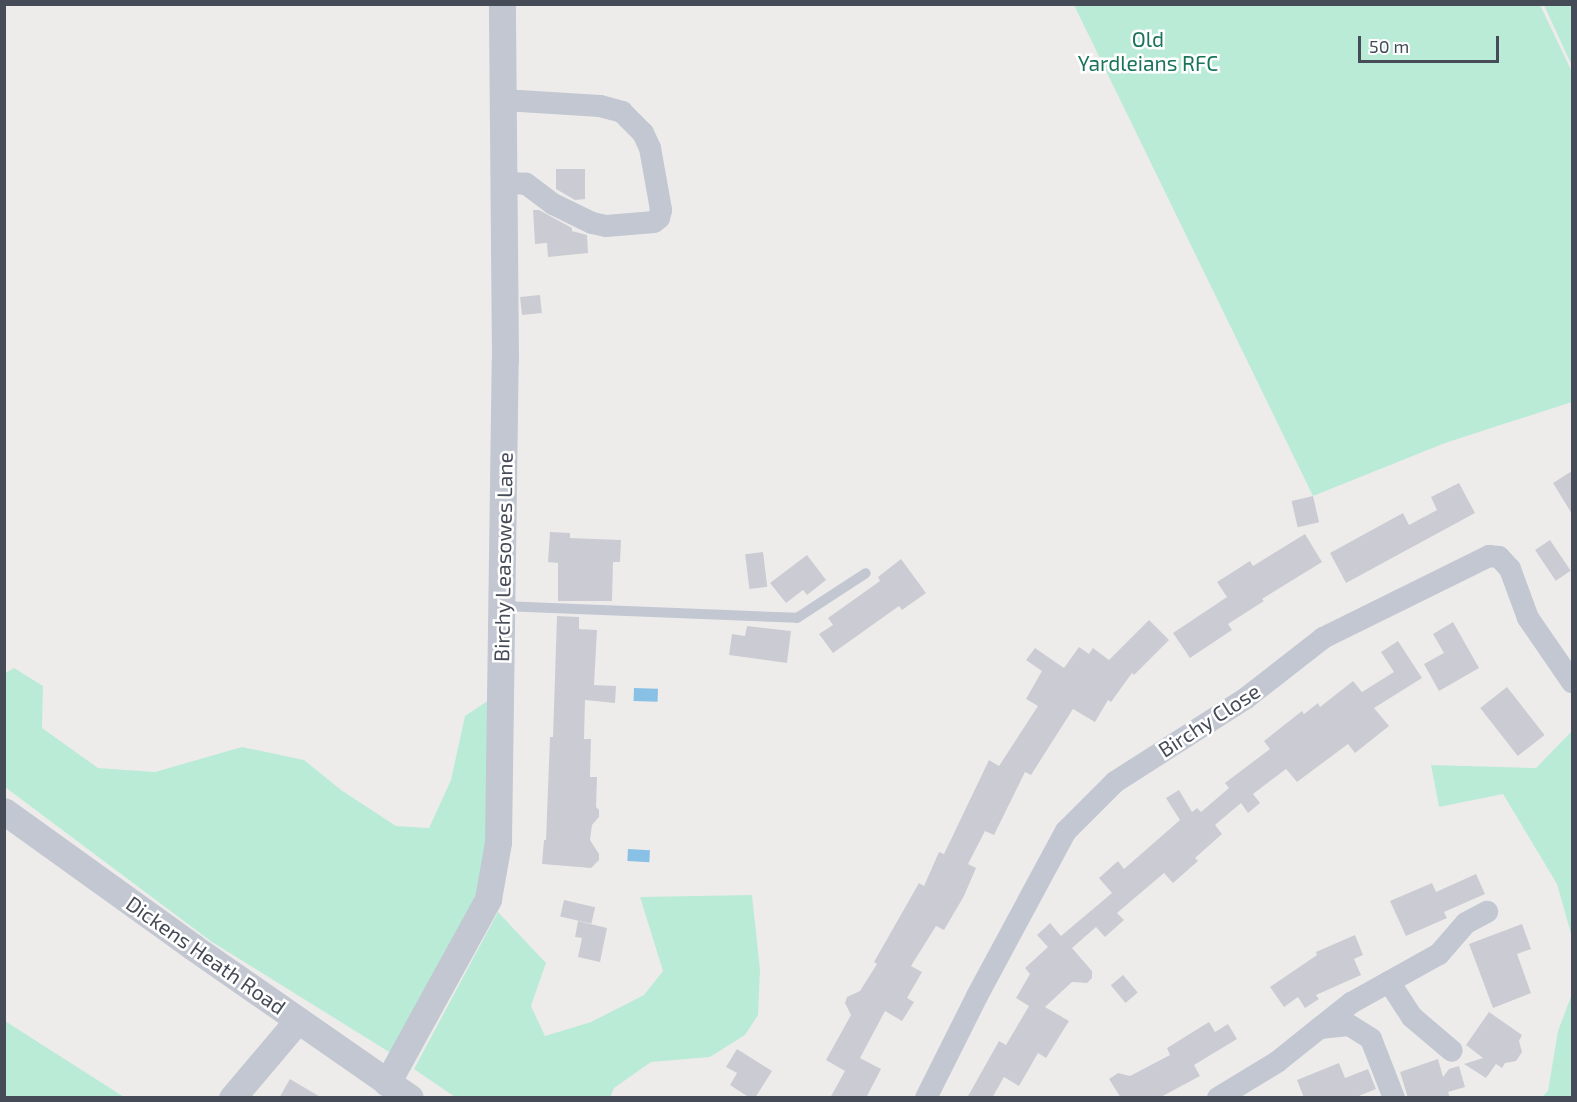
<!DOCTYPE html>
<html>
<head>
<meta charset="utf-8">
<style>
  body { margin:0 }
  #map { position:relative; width:1577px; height:1102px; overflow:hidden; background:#eeeceb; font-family:"Exo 2",sans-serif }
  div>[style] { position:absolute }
  .green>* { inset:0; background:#baebd7 }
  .water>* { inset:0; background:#89c0e6; transform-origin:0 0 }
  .building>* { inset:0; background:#cbccd3; transform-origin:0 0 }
  .service>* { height:10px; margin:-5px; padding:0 5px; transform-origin:5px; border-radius:5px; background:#c2c7d2 }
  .minor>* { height:22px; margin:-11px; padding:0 11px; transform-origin:11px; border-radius:11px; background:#c2c7d2 }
  .tertiary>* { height:27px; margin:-13.5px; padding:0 13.5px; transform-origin:13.5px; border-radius:13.5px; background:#c2c7d2 }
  span { translate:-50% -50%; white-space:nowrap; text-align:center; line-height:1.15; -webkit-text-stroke:5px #fff; paint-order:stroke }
  .park-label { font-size:21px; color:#1a7459 }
  .street-label { font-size:21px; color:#454b57 }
  .frame { position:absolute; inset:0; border:6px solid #454b57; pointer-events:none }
  .scale { position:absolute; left:1358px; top:36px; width:141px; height:27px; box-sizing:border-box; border:3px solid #454b57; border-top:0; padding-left:8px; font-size:18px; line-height:21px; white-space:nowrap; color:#454b57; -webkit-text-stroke:4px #fff; paint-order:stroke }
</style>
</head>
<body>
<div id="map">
  <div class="green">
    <i style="clip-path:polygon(1074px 5px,1540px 5px,1572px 72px,1572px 402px,1445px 443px,1313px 496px)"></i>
    <i style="clip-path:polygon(1544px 5px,1572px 5px,1572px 66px)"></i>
    <i style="clip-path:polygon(14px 668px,43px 686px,42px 728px,98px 768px,155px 772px,242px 747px,304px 760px,341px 790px,396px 826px,429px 828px,451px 780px,465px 716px,489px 700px,485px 883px,394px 1055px,212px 942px,5px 787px,5px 673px)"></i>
    <i style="clip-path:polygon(1572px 731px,1572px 937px,1557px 884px,1503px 794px,1439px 807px,1431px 765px,1536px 768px)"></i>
    <i style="clip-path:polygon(752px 895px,760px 970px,758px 1015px,745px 1035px,710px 1057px,651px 1062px,614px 1088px,610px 1098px,455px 1097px,414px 1069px,498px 912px,546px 963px,531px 1006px,545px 1036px,591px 1022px,644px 995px,663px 971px,640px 897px)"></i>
    <i style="clip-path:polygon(1572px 994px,1572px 1097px,1542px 1097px,1548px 1091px,1558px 1031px)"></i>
    <i style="clip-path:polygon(4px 1021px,5px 1021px,124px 1097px,5px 1097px)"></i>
  </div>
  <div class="water">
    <i style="left:634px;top:688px;width:24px;height:13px;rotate:2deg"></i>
    <i style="left:628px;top:849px;width:22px;height:12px;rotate:3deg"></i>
  </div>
  <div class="building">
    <i style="clip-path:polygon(556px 169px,585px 169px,585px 199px,575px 200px,556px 189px)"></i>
    <i style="clip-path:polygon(533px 210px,539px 210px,572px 228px,572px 231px,587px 235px,588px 253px,548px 257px,547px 243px,535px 244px)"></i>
    <i style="left:540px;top:295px;width:18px;height:20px;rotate:84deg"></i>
    <i style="clip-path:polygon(1572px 471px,1572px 514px,1553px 483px)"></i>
    <i style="clip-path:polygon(1459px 483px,1475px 513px,1346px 583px,1330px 553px,1403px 513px,1409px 525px,1437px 510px,1431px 497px)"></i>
    <i style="left:1313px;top:496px;width:27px;height:22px;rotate:77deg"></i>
    <i style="clip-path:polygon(550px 532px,570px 533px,570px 538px,621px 540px,620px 562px,613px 562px,612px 601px,558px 601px,558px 563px,548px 562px)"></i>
    <i style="clip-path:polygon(1305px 534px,1322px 562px,1262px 599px,1264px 601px,1228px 624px,1232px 630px,1190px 658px,1173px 633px,1227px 597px,1217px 582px,1250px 561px,1253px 566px)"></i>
    <i style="left:1550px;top:540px;width:37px;height:18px;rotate:56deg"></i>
    <i style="left:763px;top:552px;width:35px;height:18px;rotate:83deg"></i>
    <i style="clip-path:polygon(807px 555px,826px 580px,807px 595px,803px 590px,786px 603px,770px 583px)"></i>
    <i style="clip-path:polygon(901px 559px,926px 593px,902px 610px,899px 606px,833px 653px,819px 634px,833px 625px,828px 618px,880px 581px,878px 577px)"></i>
    <i style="clip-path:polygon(557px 616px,579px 617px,579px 629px,597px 630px,594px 685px,616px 686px,615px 703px,585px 700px,584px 739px,591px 739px,590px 777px,597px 777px,596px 807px,599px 810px,599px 817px,592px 825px,590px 840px,599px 854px,599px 860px,591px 868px,542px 864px,544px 840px,546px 840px,550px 737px,553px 737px)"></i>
    <i style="clip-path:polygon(1149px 620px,1169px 640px,1134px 675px,1132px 673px,1111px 702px,1108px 700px,1095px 722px,1073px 709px,1031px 775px,1025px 772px,994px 835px,985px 831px,968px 864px,976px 868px,964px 896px,944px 930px,936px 926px,911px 966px,922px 972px,907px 998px,914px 1002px,902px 1021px,885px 1011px,860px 1058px,881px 1069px,866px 1098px,830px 1098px,845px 1071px,826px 1060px,851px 1015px,845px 1003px,847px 997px,860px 991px,877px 964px,874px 962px,919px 883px,924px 886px,939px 852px,944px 854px,989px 760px,999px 766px,1038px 706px,1026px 699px,1042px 671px,1026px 660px,1035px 648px,1064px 668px,1079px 647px,1089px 654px,1093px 648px,1109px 660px)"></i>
    <i style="clip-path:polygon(1453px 622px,1479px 668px,1439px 691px,1424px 664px,1444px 653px,1433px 634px)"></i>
    <i style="clip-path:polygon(747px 626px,791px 631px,787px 663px,729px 655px,732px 634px,745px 636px)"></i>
    <i style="clip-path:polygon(1398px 641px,1422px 678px,1374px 708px,1389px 726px,1355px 753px,1348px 744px,1297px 782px,1286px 769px,1253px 794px,1260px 803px,1248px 813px,1241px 803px,1215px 825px,1222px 834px,1195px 858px,1198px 861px,1173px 883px,1164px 873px,1117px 913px,1124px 920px,1105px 937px,1096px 927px,1072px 948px,1092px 971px,1092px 978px,1087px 983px,1072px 982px,1045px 1007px,1069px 1021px,1046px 1058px,1038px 1053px,1019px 1086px,1004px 1077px,992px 1098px,967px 1098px,999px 1041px,1006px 1045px,1029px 1006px,1016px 998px,1030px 974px,1025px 968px,1048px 947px,1037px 935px,1050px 923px,1061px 936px,1112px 893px,1099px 878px,1118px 861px,1124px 869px,1180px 820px,1166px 798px,1179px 790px,1192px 812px,1197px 808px,1201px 812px,1229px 788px,1225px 783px,1270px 749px,1264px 741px,1302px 711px,1304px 714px,1318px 703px,1320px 707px,1353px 681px,1362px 692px,1394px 672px,1381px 652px)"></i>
    <i style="left:1507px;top:687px;width:61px;height:34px;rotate:52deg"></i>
    <i style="clip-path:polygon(1476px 874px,1485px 894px,1444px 912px,1447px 918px,1406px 936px,1390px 901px,1432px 883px,1436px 892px)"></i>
    <i style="left:564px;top:900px;width:32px;height:17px;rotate:13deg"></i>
    <i style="clip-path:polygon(578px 921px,607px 928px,600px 962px,578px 957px,582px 938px,575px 937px)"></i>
    <i style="clip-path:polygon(1522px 924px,1531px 949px,1517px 954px,1531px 993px,1493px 1008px,1469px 944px)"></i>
    <i style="clip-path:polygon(1355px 935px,1363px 955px,1354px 959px,1361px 975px,1316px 995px,1319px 999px,1305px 1008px,1298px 997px,1284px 1007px,1270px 987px,1317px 955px,1316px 952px)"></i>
    <i style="left:1123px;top:975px;width:23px;height:16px;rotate:50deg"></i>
    <i style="clip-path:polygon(1489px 1012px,1522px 1035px,1519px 1041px,1522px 1052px,1516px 1061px,1505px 1063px,1502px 1068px,1496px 1064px,1486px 1078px,1464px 1064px,1483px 1058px,1466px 1045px)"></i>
    <i style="clip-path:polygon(1209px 1022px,1215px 1032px,1228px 1024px,1237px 1039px,1194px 1065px,1200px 1076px,1159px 1098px,1121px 1098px,1109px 1079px,1118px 1073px,1130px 1076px,1170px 1055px,1167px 1048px)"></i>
    <i style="clip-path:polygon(737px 1049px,772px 1071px,755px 1098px,750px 1098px,730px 1085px,737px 1073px,726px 1067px)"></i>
    <i style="clip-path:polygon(1438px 1059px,1443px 1077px,1449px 1069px,1459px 1066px,1465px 1087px,1448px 1092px,1450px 1098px,1408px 1098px,1400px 1072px)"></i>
    <i style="clip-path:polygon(1339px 1063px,1345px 1078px,1368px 1069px,1376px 1089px,1354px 1098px,1304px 1098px,1297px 1080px)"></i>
    <i style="clip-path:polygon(290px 1079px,322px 1098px,279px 1098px)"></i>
  </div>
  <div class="service">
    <i style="left:502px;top:606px;width:295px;rotate:2.3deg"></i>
    <i style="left:797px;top:618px;width:82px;rotate:-33.1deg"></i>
  </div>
  <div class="minor">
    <i style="left:503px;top:100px;width:97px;rotate:3.5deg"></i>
    <i style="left:600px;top:106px;width:23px;rotate:15deg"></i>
    <i style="left:622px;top:112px;width:30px;rotate:45deg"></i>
    <i style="left:643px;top:133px;width:17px;rotate:65deg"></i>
    <i style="left:650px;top:148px;width:63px;rotate:79.9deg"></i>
    <i style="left:661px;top:210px;width:8px;rotate:104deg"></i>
    <i style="left:659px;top:218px;width:6px;rotate:141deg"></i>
    <i style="left:654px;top:222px;width:48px;rotate:175.2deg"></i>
    <i style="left:606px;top:226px;width:14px;rotate:-168deg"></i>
    <i style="left:592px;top:223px;width:43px;rotate:-154deg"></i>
    <i style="left:553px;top:204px;width:34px;rotate:-143deg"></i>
    <i style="left:526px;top:184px;width:22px;rotate:-175deg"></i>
    <i style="left:1389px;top:982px;width:42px;rotate:56.7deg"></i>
    <i style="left:1412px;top:1017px;width:52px;rotate:40.4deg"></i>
    <i style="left:1320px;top:1028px;width:29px;rotate:-6deg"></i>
    <i style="left:1349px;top:1025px;width:26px;rotate:32deg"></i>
    <i style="left:1371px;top:1039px;width:63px;rotate:68.7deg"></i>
    <i style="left:926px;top:1098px;width:114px;rotate:-63.4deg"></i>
    <i style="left:977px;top:996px;width:187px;rotate:-61.7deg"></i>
    <i style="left:1066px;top:831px;width:69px;rotate:-45deg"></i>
    <i style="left:1115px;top:782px;width:154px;rotate:-32.6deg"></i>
    <i style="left:1245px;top:699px;width:99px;rotate:-38deg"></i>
    <i style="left:1323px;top:638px;width:185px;rotate:-26.3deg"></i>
    <i style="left:1489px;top:556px;width:10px;rotate:6deg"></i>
    <i style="left:1499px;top:557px;width:16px;rotate:47deg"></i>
    <i style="left:1510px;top:569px;width:52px;rotate:69.8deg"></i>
    <i style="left:1528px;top:618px;width:78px;rotate:55.5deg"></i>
    <i style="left:1218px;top:1098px;width:69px;rotate:-31.4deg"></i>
    <i style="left:1277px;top:1062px;width:95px;rotate:-38.6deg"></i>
    <i style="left:1351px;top:1003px;width:101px;rotate:-29.1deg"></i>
    <i style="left:1439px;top:954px;width:41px;rotate:-48.9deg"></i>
    <i style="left:1466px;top:923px;width:24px;rotate:-28deg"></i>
  </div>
  <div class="tertiary">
    <i style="left:4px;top:811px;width:233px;rotate:35.7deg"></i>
    <i style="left:193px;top:947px;width:264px;rotate:34.8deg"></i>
    <i style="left:387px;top:1083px;width:210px;rotate:-61.2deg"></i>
    <i style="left:488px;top:899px;width:58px;rotate:-80deg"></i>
    <i style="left:498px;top:842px;width:482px;rotate:-89.2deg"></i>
    <i style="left:505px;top:360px;width:356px;rotate:-90.5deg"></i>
    <i style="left:232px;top:1098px;width:102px;rotate:-49.8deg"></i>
  </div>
  <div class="park-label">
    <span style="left:1148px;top:51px">Old<br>Yardleians RFC</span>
  </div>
  <div class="street-label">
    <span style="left:503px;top:557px;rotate:-89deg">Birchy Leasowes Lane</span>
    <span style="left:1209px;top:720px;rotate:-33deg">Birchy Close</span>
    <span style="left:206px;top:955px;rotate:35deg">Dickens Heath Road</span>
  </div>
  <div class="frame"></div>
  <div class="scale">50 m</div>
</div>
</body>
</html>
